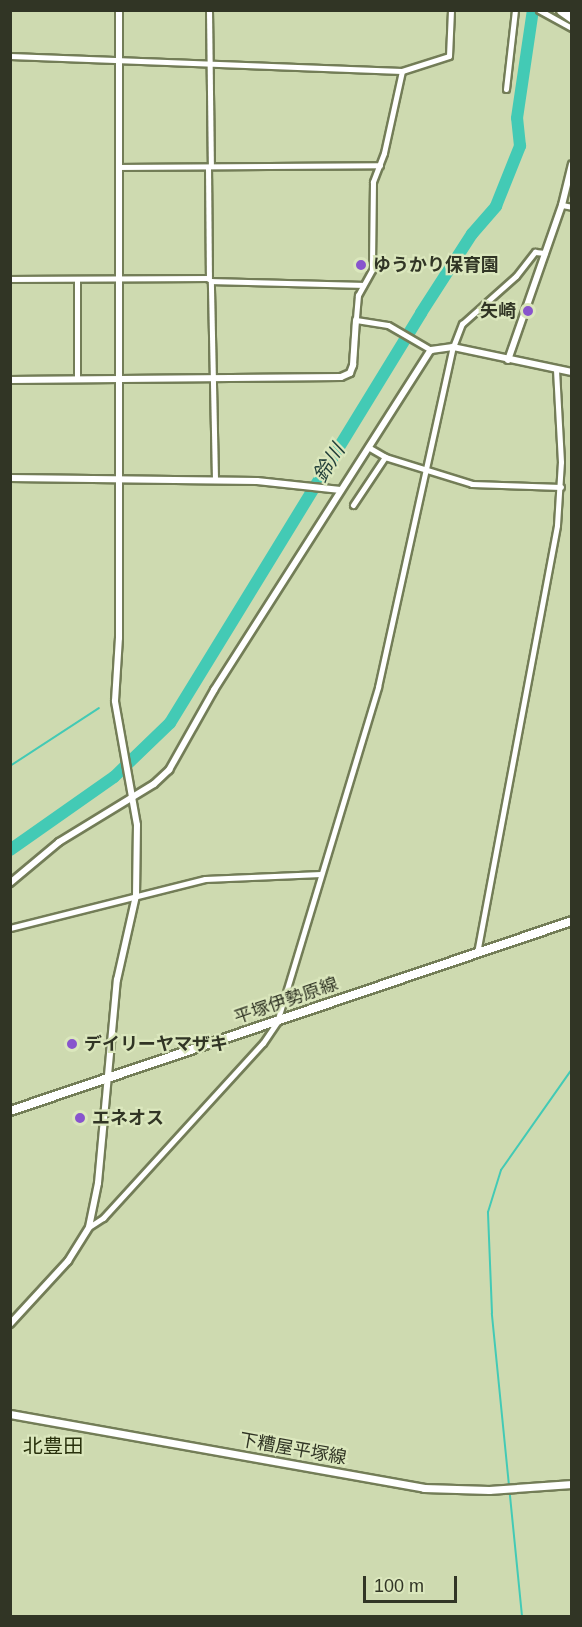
<!DOCTYPE html>
<html>
<head>
<meta charset="utf-8">
<style>
  body { margin:0 }
  #map { position:relative; width:582px; height:1627px; overflow:hidden; background:#cedab0; font-family:Arial,"Noto Sans JP",sans-serif }
  div>[style] { position:absolute }
  .stream>* { height:2px; margin:-1px; padding:0 1px; transform-origin:1px; border-radius:1px; background:#43cab5 }
  .river>* { height:12px; margin:-6px; padding:0 6px; transform-origin:6px; border-radius:6px; background:#43cab5 }
  .roads { filter:drop-shadow(2px 0 #737d57) drop-shadow(-2px 0 #737d57) drop-shadow(0 2px #737d57) drop-shadow(0 -2px #737d57) }
  .minor>* { height:5px; margin:-2.5px; padding:0 2.5px; transform-origin:2.5px; border-radius:2.5px; background:#fff }
  .tertiary>* { height:6px; margin:-3px; padding:0 3px; transform-origin:3px; border-radius:3px; background:#fff }
  .secondary>* { height:7px; margin:-3.5px; padding:0 3.5px; transform-origin:3.5px; border-radius:3.5px; background:#fff }
  .primary>* { height:8px; margin:-4px; padding:0 4px; transform-origin:4px; border-radius:4px; background:#fff }
  .motorway>* { height:9px; margin:-4.5px; padding:0 4.5px; transform-origin:4.5px; border-radius:4.5px; background:#fff }
  .dots>* { width:16px; height:16px; translate:-50% -50%; box-sizing:border-box; border:3px solid #dbe7bd; border-radius:50% }
  span { translate:-50% -50%; white-space:nowrap; text-align:center; line-height:1.15; -webkit-text-stroke:4.5px #dbe7bd; paint-order:stroke }
  .poi-label { font-size:18px; color:#313525; font-weight:700 }
  .left { translate:0 -50%; text-align:left }
  .right { translate:-100% -50%; text-align:right }
  .street-label { font-size:18px; color:#313525 }
  .water-label { font-size:20px; color:#23403a; font-style:italic }
  .neighbourhood-label { font-size:20px; color:#29310c }
  .frame { position:absolute; inset:0; border:12px solid #313525; pointer-events:none }
  .scale { position:absolute; left:363px; top:1576px; width:94px; height:27px; box-sizing:border-box; border:3px solid #313525; border-top:0; padding-left:8px; font-size:18px; line-height:21px; white-space:nowrap; color:#313525; -webkit-text-stroke:4px #dbe7bd; paint-order:stroke }
</style>
</head>
<body>
<div id="map">
  <div class="stream">
    <i style="left:10px;top:766px;width:106px;rotate:-33.1deg"></i>
    <i style="left:522px;top:1616px;width:304px;rotate:-95.7deg"></i>
    <i style="left:492px;top:1313px;width:101px;rotate:-92.3deg"></i>
    <i style="left:488px;top:1212px;width:44px;rotate:-72.8deg"></i>
    <i style="left:501px;top:1170px;width:123px;rotate:-54.9deg"></i>
  </div>
  <div class="river">
    <i style="left:10px;top:850px;width:127px;rotate:-35.1deg"></i>
    <i style="left:114px;top:777px;width:78px;rotate:-44deg"></i>
    <i style="left:170px;top:723px;width:481px;rotate:-58.5deg"></i>
    <i style="left:421px;top:313px;width:94px;rotate:-57.2deg"></i>
    <i style="left:472px;top:234px;width:37px;rotate:-49deg"></i>
    <i style="left:496px;top:206px;width:65px;rotate:-68.2deg"></i>
    <i style="left:520px;top:146px;width:28px;rotate:-96deg"></i>
    <i style="left:517px;top:118px;width:109px;rotate:-81.6deg"></i>
  </div>
  <div class="roads">
    <div class="minor">
      <i style="left:209px;top:10px;width:154px;rotate:89.3deg"></i>
      <i style="left:539px;top:10px;width:38px;rotate:29deg"></i>
      <i style="left:10px;top:56px;width:392px;rotate:2.2deg"></i>
      <i style="left:402px;top:71px;width:49px;rotate:-17.7deg"></i>
      <i style="left:449px;top:56px;width:46px;rotate:-87.5deg"></i>
      <i style="left:402px;top:71px;width:84px;rotate:102.4deg"></i>
      <i style="left:384px;top:153px;width:31px;rotate:111deg"></i>
      <i style="left:373px;top:182px;width:88px;rotate:90.7deg"></i>
      <i style="left:372px;top:270px;width:29px;rotate:119deg"></i>
      <i style="left:358px;top:295px;width:25px;rotate:95deg"></i>
      <i style="left:356px;top:320px;width:32px;rotate:9deg"></i>
      <i style="left:388px;top:325px;width:50px;rotate:30.2deg"></i>
      <i style="left:506px;top:89px;width:80px;rotate:-83.5deg"></i>
      <i style="left:118px;top:167px;width:262px;rotate:-0.4deg"></i>
      <i style="left:208px;top:167px;width:112px;rotate:89.5deg"></i>
      <i style="left:562px;top:205px;width:10px;rotate:11deg"></i>
      <i style="left:10px;top:279px;width:198px;rotate:-0.3deg"></i>
      <i style="left:77px;top:379px;width:99px;rotate:-90deg"></i>
      <i style="left:368px;top:447px;width:20px;rotate:30deg"></i>
      <i style="left:385px;top:457px;width:91px;rotate:17.2deg"></i>
      <i style="left:472px;top:484px;width:89px;rotate:1.9deg"></i>
      <i style="left:215px;top:479px;width:198px;rotate:-91.2deg"></i>
      <i style="left:211px;top:281px;width:152px;rotate:1.5deg"></i>
      <i style="left:353px;top:505px;width:58px;rotate:-56.3deg"></i>
      <i style="left:10px;top:928px;width:201px;rotate:-14.1deg"></i>
      <i style="left:205px;top:879px;width:116px;rotate:-2.5deg"></i>
      <i style="left:477px;top:953px;width:435px;rotate:-79.4deg"></i>
      <i style="left:557px;top:525px;width:63px;rotate:-86.4deg"></i>
      <i style="left:561px;top:462px;width:93px;rotate:-93.1deg"></i>
      <i style="left:89px;top:1227px;width:17px;rotate:-33deg"></i>
      <i style="left:103px;top:1218px;width:237px;rotate:-47.6deg"></i>
      <i style="left:263px;top:1043px;width:25px;rotate:-56deg"></i>
      <i style="left:277px;top:1022px;width:350px;rotate:-73.2deg"></i>
      <i style="left:378px;top:687px;width:348px;rotate:-77.6deg"></i>
      <i style="left:453px;top:347px;width:25px;rotate:-69deg"></i>
      <i style="left:462px;top:324px;width:72px;rotate:-41.6deg"></i>
      <i style="left:516px;top:276px;width:31px;rotate:-52deg"></i>
      <i style="left:535px;top:252px;width:10px;rotate:6deg"></i>
    </div>
    <div class="tertiary">
      <i style="left:508px;top:360px;width:164px;rotate:-70.8deg"></i>
      <i style="left:562px;top:205px;width:42px;rotate:-76.3deg"></i>
      <i style="left:10px;top:380px;width:331px;rotate:-0.5deg"></i>
      <i style="left:341px;top:377px;width:10px;rotate:-24deg"></i>
      <i style="left:350px;top:373px;width:9px;rotate:-69deg"></i>
      <i style="left:353px;top:365px;width:45px;rotate:-86.2deg"></i>
      <i style="left:10px;top:478px;width:247px;rotate:0.7deg"></i>
      <i style="left:257px;top:481px;width:84px;rotate:6.1deg"></i>
      <i style="left:10px;top:883px;width:64px;rotate:-39.9deg"></i>
      <i style="left:59px;top:842px;width:111px;rotate:-31.4deg"></i>
      <i style="left:154px;top:784px;width:21px;rotate:-43deg"></i>
      <i style="left:169px;top:770px;width:92px;rotate:-60.6deg"></i>
      <i style="left:214px;top:690px;width:403px;rotate:-57.5deg"></i>
      <i style="left:431px;top:350px;width:22px;rotate:-8deg"></i>
      <i style="left:453px;top:347px;width:122px;rotate:11.9deg"></i>
      <i style="left:10px;top:1324px;width:86px;rotate:-47.4deg"></i>
      <i style="left:68px;top:1261px;width:40px;rotate:-58deg"></i>
      <i style="left:89px;top:1227px;width:45px;rotate:-78.4deg"></i>
      <i style="left:98px;top:1183px;width:204px;rotate:-84.7deg"></i>
      <i style="left:117px;top:980px;width:86px;rotate:-77.3deg"></i>
      <i style="left:136px;top:896px;width:71px;rotate:-89.2deg"></i>
      <i style="left:137px;top:825px;width:126px;rotate:-100.1deg"></i>
      <i style="left:115px;top:701px;width:63px;rotate:-86.4deg"></i>
      <i style="left:119px;top:638px;width:628px;rotate:-90deg"></i>
    </div>
    <div class="secondary">
      <i style="left:10px;top:1414px;width:421px;rotate:10.1deg"></i>
      <i style="left:424px;top:1488px;width:65px;rotate:1.8deg"></i>
      <i style="left:489px;top:1490px;width:83px;rotate:-4.1deg"></i>
    </div>
    <div class="primary">
      <i style="left:10px;top:1111px;width:593px;rotate:-18.68deg"></i>
    </div>
    <div class="motorway">
      <i style="left:561px;top:10px;width:14px;rotate:36deg"></i>
    </div>
  </div>
  <div class="dots">
    <i style="left:361px;top:265px;background:#8854cd"></i>
    <i style="left:528px;top:311px;background:#8854cd"></i>
    <i style="left:72px;top:1044px;background:#8854cd"></i>
    <i style="left:80px;top:1118px;background:#8854cd"></i>
  </div>
  <div class="poi-label">
    <span class="left" style="left:373px;top:265px">ゆうかり保育園</span>
    <span class="right" style="left:516px;top:311px">矢崎</span>
    <span class="left" style="left:84px;top:1044px">デイリーヤマザキ</span>
    <span class="left" style="left:92px;top:1118px">エネオス</span>
  </div>
  <div class="street-label">
    <span style="left:286px;top:1001px;rotate:-19deg">平塚伊勢原線</span>
    <span style="left:293px;top:1449px;rotate:10deg">下糟屋平塚線</span>
  </div>
  <div class="water-label">
    <span style="left:329px;top:463px;rotate:-58deg">鈴川</span>
  </div>
  <div class="neighbourhood-label">
    <span style="left:53px;top:1446px">北豊田</span>
  </div>
  <div class="frame"></div>
  <div class="scale">100 m</div>
</div>
</body>
</html>
